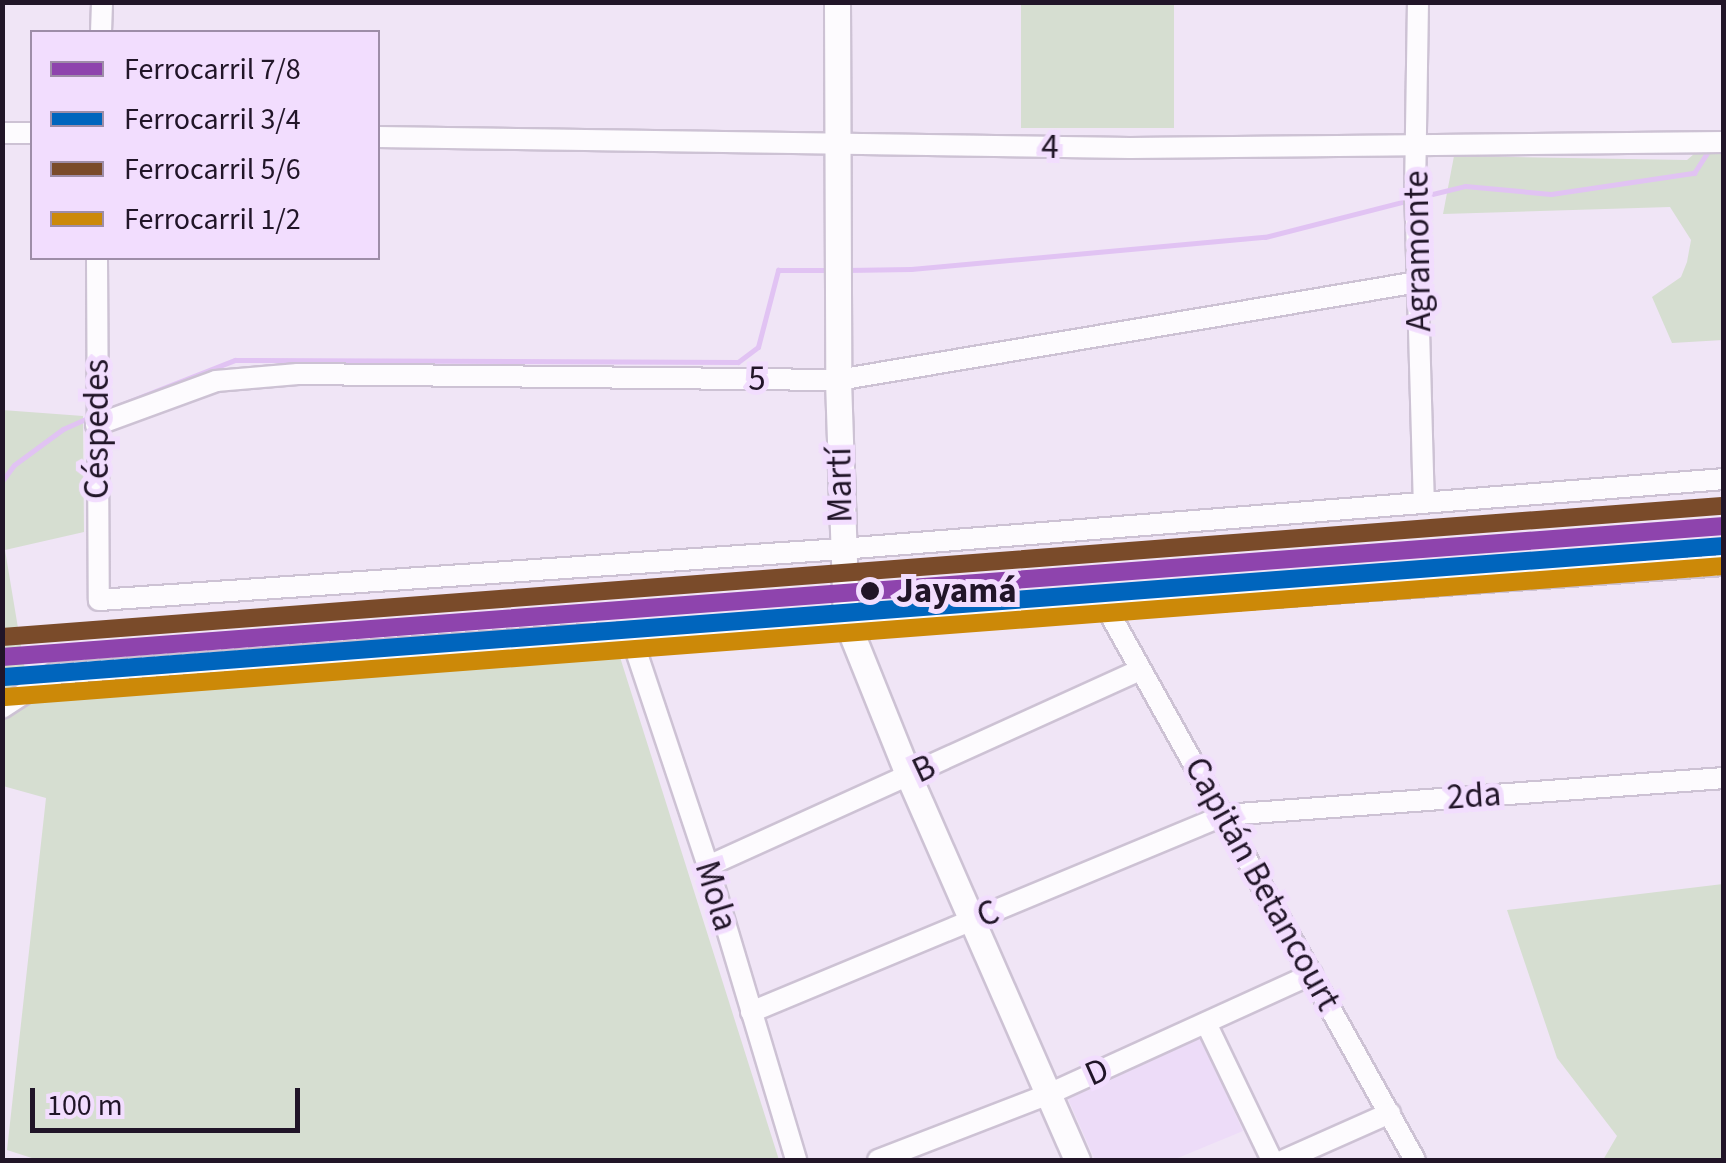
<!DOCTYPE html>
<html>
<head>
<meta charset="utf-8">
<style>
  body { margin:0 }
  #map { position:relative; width:1726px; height:1163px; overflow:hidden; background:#f0e5f6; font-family:"Source Sans 3",sans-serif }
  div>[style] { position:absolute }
  .built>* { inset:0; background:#eddcf8 }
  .green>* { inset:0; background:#d6ded1; transform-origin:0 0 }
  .stream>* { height:5px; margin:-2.5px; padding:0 2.5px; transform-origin:2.5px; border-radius:2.5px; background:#e1c3f3 }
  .roads { filter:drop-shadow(2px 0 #cdc2d4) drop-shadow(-2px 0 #cdc2d4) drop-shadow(0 2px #cdc2d4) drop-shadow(0 -2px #cdc2d4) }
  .minor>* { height:20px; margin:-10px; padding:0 10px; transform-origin:10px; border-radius:10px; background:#fdfbfe }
  .tertiary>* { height:25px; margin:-12.5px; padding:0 12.5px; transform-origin:12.5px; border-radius:12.5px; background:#fdfbfe }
  .rail-1>* { height:18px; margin:-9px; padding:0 9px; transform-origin:9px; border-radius:9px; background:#8e44ad }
  .rail-2>* { height:18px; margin:-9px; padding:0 9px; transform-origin:9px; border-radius:9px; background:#0065bd }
  .rail-3>* { height:18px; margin:-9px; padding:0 9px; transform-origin:9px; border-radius:9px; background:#7a4b2a }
  .rail-4>* { height:18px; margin:-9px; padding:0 9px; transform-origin:9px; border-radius:9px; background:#cc8908 }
  .dots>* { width:28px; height:28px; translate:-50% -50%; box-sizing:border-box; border:5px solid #f2ddfe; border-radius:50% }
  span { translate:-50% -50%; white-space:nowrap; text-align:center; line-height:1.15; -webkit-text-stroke:10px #f2ddfe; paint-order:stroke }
  .street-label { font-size:35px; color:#211528 }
  .stop-label { font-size:35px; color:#211528; font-weight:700 }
  .left { translate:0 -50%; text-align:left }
  .frame { position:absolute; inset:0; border:5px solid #211528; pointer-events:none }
  .legend { position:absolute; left:30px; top:30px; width:350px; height:230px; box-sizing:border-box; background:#f2ddfe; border:2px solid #9e8da8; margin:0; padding:12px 18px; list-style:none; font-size:30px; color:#211528 }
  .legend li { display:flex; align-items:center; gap:20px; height:50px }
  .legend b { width:50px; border:2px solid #9e8da8 }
  .scale { position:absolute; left:30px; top:1088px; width:270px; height:45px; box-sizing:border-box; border:5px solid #211528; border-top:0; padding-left:12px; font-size:30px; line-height:35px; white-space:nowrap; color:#211528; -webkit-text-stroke:8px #f2ddfe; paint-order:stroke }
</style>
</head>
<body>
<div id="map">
  <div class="built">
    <i style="clip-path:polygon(1201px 1038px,1243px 1131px,1173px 1160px,1095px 1160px,1068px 1099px)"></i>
  </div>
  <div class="green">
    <i style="left:1021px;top:3px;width:153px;height:125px"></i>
    <i style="clip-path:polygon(1723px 129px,1723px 340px,1672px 343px,1652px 297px,1681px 277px,1687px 262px,1691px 240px,1670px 207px,1443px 214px,1454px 156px,1687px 160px)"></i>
    <i style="clip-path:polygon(2px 410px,83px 416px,84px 532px,5px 550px,26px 676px,613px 635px,779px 1160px,38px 1160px,7px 1150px,46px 798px,3px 786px)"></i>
    <i style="clip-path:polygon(1723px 884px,1723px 1160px,1603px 1160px,1617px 1136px,1557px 1058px,1507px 910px)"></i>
  </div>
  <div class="stream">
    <i style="left:1420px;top:197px;width:46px;rotate:-13.7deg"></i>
    <i style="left:1465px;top:186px;width:86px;rotate:5.3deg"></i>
    <i style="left:1551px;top:194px;width:145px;rotate:-8.4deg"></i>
    <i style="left:1694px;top:173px;width:24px;rotate:-57deg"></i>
    <i style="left:847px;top:270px;width:64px;rotate:-0.9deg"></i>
    <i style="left:911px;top:269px;width:355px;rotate:-5.2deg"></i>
    <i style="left:1265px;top:237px;width:150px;rotate:-14.3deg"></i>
    <i style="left:102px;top:412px;width:143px;rotate:-21.4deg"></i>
    <i style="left:235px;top:360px;width:503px;rotate:0.23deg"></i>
    <i style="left:738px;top:362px;width:25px;rotate:-37deg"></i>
    <i style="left:758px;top:347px;width:80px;rotate:-75.4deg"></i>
    <i style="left:778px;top:270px;width:53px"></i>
    <i style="left:2px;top:481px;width:20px;rotate:-53deg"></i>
    <i style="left:14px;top:465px;width:61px;rotate:-36.3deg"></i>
    <i style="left:63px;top:429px;width:32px;rotate:-24deg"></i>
  </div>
  <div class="roads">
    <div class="minor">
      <i style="left:1418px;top:2px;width:184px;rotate:90.9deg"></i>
      <i style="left:1415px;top:186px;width:313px;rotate:88.4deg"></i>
      <i style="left:101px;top:32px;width:30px;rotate:-88deg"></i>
      <i style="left:2px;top:133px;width:30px"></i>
      <i style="left:378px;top:137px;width:752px;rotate:0.84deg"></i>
      <i style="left:1130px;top:148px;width:594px;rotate:-0.58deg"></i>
      <i style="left:97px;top:258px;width:342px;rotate:89.7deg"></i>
      <i style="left:99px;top:600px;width:744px;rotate:-3.93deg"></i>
      <i style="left:841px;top:549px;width:886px;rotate:-4.53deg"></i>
      <i style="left:96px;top:425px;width:128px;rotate:-20.1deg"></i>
      <i style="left:216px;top:381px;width:82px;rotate:-4.9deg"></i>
      <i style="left:298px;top:374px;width:540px;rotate:0.64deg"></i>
      <i style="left:838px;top:380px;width:588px;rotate:-9.59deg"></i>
      <i style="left:1107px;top:609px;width:631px;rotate:60.8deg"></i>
      <i style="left:630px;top:633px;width:246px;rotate:71.5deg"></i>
      <i style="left:708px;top:866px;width:307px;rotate:73.3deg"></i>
      <i style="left:2px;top:708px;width:62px;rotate:-33.2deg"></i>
      <i style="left:54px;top:674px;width:516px;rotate:-4.22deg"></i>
      <i style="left:569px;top:636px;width:539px;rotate:-2.87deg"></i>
      <i style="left:1107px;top:609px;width:619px;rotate:-4.08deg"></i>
      <i style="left:708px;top:866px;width:474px;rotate:-24.4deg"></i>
      <i style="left:751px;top:1012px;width:513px;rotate:-22.57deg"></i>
      <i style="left:1225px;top:815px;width:500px;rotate:-4.24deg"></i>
      <i style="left:1206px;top:1023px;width:152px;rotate:64.3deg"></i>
      <i style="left:878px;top:1160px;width:183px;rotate:-21.1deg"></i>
      <i style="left:1049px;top:1094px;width:289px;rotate:-24.5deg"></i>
      <i style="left:1284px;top:1160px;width:116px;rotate:-23.9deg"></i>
    </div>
    <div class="tertiary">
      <i style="left:837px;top:2px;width:378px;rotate:89.8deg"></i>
      <i style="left:838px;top:380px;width:240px;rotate:88.1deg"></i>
      <i style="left:846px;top:620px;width:169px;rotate:68.1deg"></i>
      <i style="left:909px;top:777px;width:418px;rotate:66.3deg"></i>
    </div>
  </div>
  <div class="rail-1">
    <i style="left:2px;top:657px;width:1727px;rotate:-4.35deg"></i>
  </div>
  <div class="rail-2">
    <i style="left:4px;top:677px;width:1725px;rotate:-4.36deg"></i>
  </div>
  <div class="rail-3">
    <i style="left:2px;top:637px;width:1725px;rotate:-4.36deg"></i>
  </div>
  <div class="rail-4">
    <i style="left:5px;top:697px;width:1724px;rotate:-4.36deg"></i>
  </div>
  <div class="dots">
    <i style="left:870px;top:591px;background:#211528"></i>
  </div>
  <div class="street-label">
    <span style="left:1050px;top:147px;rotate:1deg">4</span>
    <span style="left:1418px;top:251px;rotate:-91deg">Agramonte</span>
    <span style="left:757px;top:379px">5</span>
    <span style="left:97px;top:429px;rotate:-90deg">Céspedes</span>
    <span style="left:840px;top:485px;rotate:-91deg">Martí</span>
    <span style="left:924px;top:769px;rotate:-25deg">B</span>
    <span style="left:1474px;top:796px;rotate:-4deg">2da</span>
    <span style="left:1262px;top:884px;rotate:61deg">Capitán Betancourt</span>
    <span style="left:716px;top:896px;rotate:73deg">Mola</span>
    <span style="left:988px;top:914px;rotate:-23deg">C</span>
    <span style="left:1097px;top:1072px;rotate:-24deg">D</span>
  </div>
  <div class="stop-label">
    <span class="left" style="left:896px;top:591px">Jayamá</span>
  </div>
  <div class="frame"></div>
  <ul class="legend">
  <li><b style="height:12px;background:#8e44ad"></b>Ferrocarril 7/8</li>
  <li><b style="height:12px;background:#0065bd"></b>Ferrocarril 3/4</li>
  <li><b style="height:12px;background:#7a4b2a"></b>Ferrocarril 5/6</li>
  <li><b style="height:12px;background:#cc8908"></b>Ferrocarril 1/2</li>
  </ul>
  <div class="scale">100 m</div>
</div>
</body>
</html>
